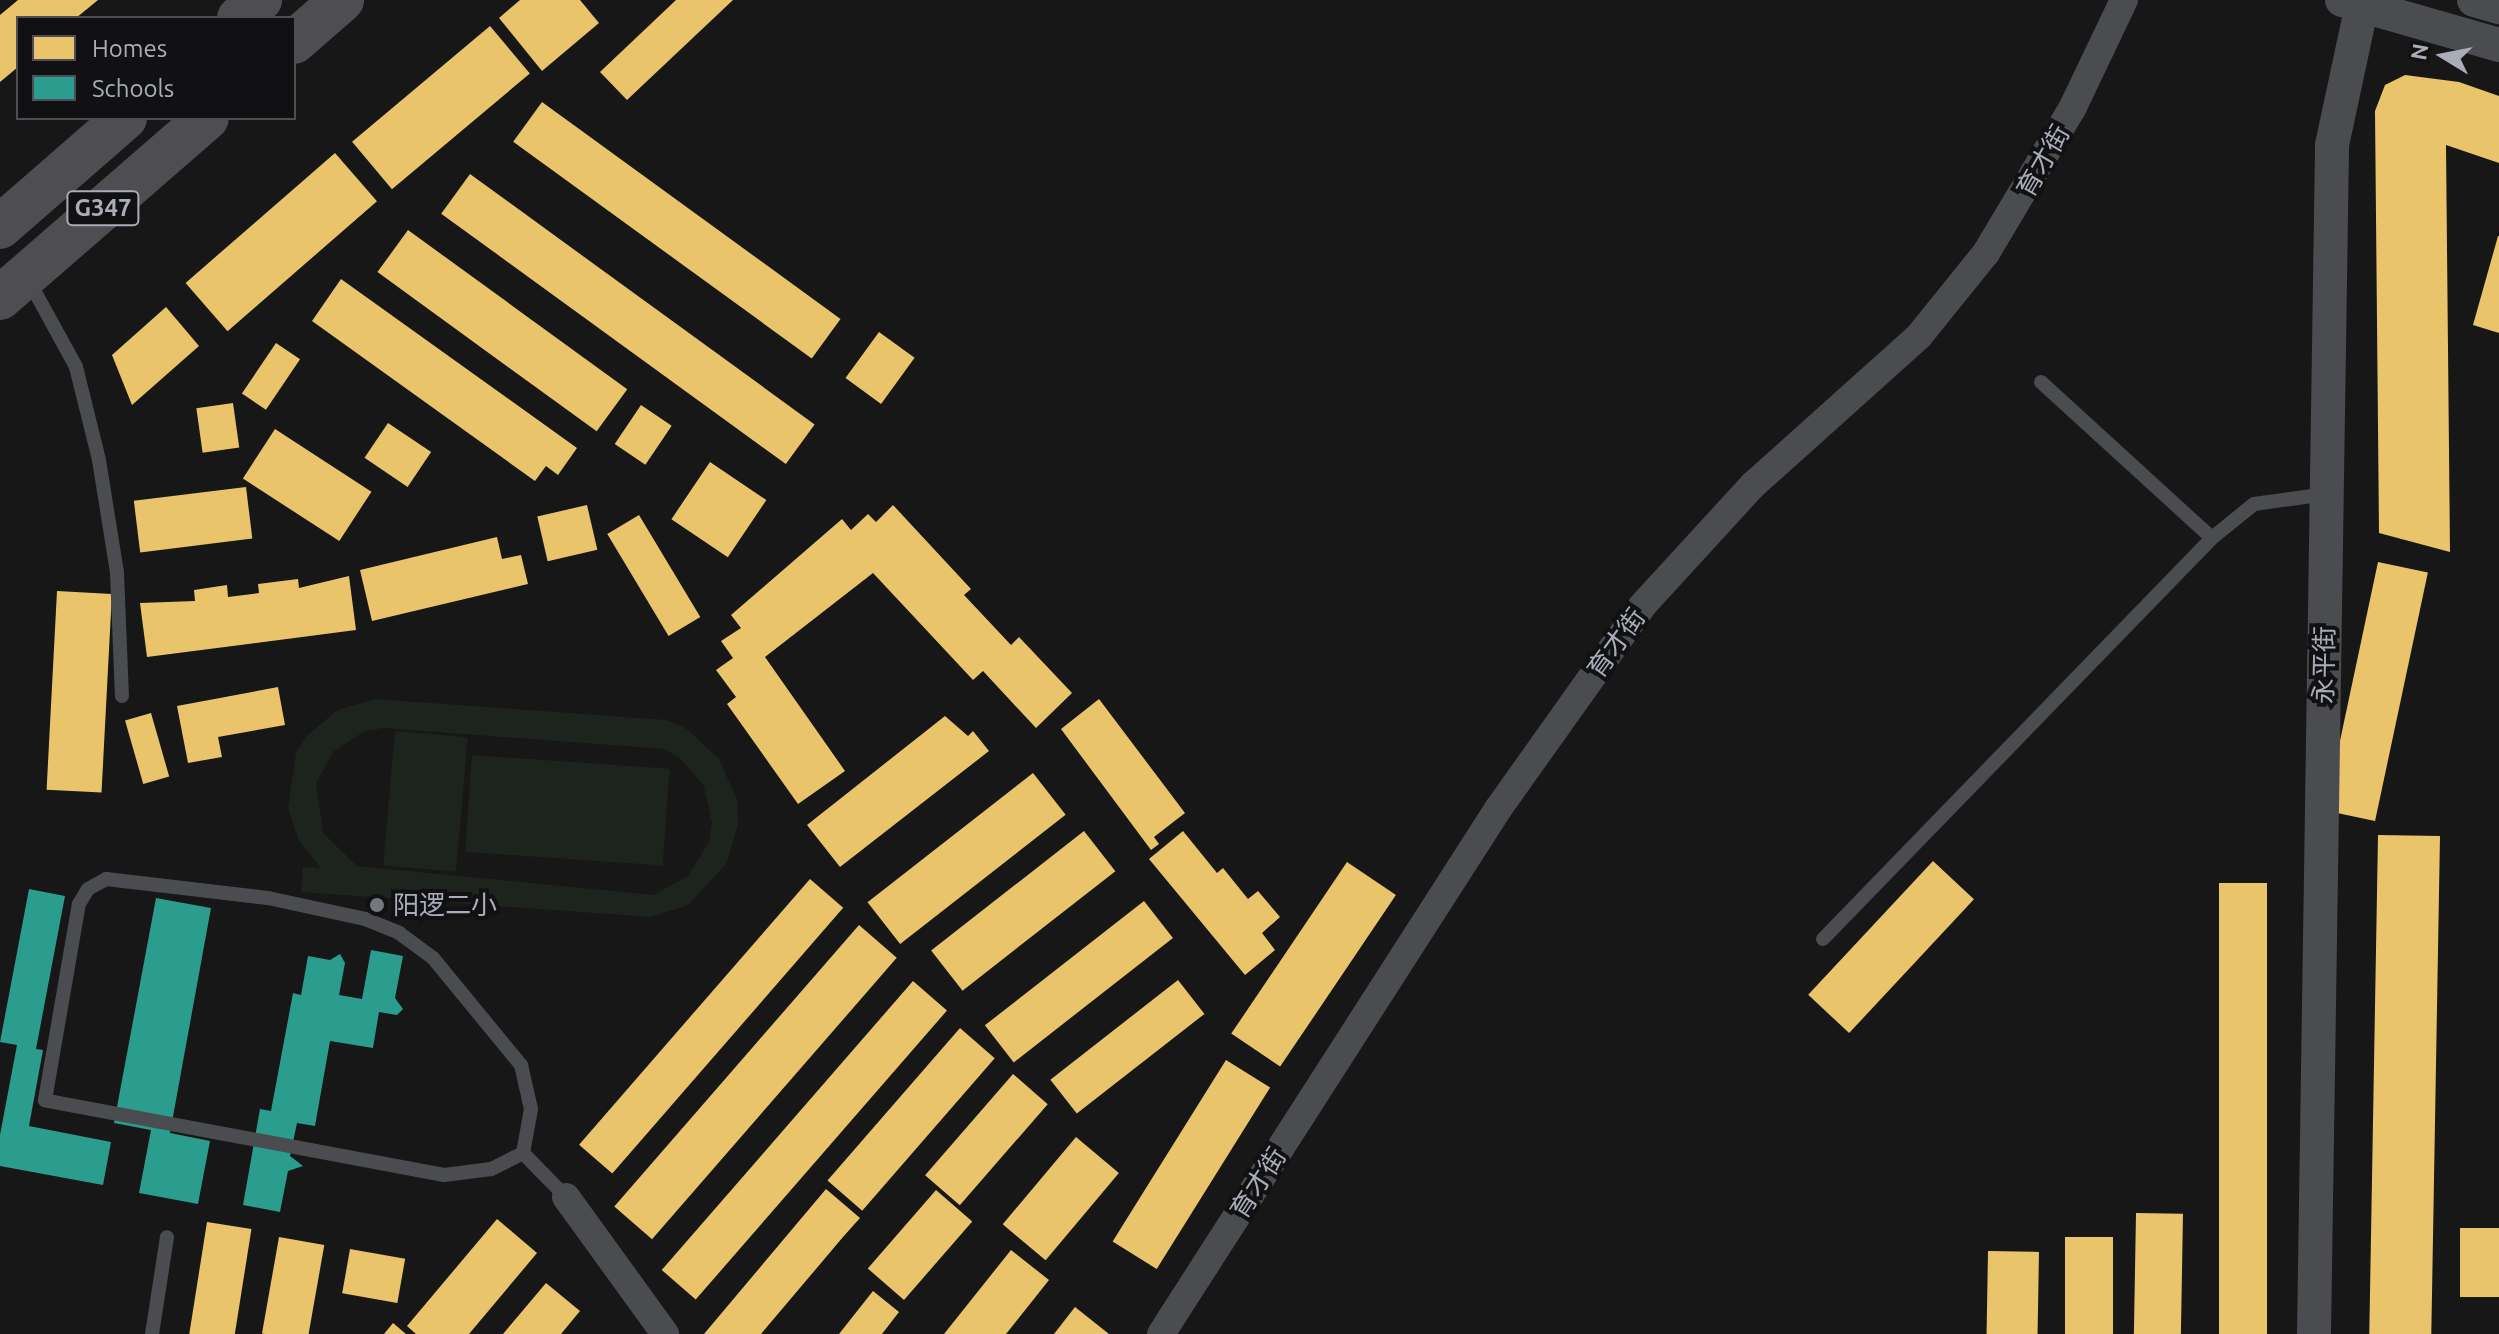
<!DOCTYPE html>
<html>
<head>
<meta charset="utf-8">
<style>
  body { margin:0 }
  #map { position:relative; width:2499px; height:1334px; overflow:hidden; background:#171717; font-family:Ubuntu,"Noto Sans SC",sans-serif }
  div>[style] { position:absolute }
  .green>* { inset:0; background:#1d241e; transform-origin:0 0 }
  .homes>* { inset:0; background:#e9c46a; transform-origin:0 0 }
  .schools>* { inset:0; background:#2a9d8f }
  .service>* { height:14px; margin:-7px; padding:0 7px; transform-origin:7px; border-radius:7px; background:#4b4c50 }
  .minor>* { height:28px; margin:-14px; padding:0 14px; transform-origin:14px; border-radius:14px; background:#4b4c50 }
  .tertiary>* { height:34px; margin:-17px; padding:0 17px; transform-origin:17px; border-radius:17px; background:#4b4c50 }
  .trunk>* { height:44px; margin:-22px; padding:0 22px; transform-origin:22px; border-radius:22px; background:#4e4e52 }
  .dots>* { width:22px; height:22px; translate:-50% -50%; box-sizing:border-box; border:4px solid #111113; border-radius:50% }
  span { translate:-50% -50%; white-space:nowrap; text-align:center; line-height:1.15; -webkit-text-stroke:8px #111113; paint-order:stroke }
  .shield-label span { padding:2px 6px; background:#111113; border:2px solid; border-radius:6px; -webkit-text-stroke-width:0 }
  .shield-label { font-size:24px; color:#a8adb8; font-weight:700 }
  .street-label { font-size:26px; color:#a8adb8 }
  .poi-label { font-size:26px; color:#a8adb8 }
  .left { translate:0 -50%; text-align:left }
  .legend { position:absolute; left:16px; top:16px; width:280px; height:104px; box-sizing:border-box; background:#111113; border:2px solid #4d4f55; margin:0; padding:10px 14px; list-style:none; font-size:24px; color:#a8adb8 }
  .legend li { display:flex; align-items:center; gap:16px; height:40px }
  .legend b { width:40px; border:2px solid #4d4f55 }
  .north { position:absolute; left:2403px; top:16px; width:80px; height:80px; -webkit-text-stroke:6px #111113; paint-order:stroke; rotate:280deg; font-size:22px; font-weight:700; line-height:32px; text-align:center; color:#a8adb8 }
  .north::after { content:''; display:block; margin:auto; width:28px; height:36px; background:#a8adb8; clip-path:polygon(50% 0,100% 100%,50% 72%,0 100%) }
</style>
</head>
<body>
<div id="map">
  <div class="green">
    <i style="clip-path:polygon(evenodd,375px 699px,666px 720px,687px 729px,719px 759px,737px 800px,738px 823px,727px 863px,688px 905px,651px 917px,301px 892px,303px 867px,321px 868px,299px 841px,288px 808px,296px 753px,307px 736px,337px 710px,375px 699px,383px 728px,664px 749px,680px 758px,704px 786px,712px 823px,709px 842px,688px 876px,654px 895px,357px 866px,323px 833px,316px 783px,334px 751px,365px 731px,383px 728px)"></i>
    <i style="left:395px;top:731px;width:73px;height:135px;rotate:5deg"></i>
    <i style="left:472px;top:755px;width:198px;height:97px;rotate:4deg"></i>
  </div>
  <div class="homes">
    <i style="clip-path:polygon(18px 0,98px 0,76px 18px,18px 18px,18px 67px,0 82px,0 15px)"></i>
    <i style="clip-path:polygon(520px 0,580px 0,599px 23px,542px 71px,499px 18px)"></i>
    <i style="clip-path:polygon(676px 0,733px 0,627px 100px,600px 72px)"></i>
    <i style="left:490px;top:26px;width:62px;height:180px;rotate:50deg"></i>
    <i style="clip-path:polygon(2405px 75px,2459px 82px,2499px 96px,2499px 163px,2446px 145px,2450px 552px,2379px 533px,2375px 111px,2385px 85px)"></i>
    <i style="left:542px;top:102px;width:369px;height:49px;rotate:36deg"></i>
    <i style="left:335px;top:153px;width:64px;height:198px;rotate:49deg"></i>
    <i style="left:470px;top:174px;width:426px;height:49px;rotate:36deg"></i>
    <i style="left:408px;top:230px;width:271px;height:52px;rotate:36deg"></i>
    <i style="clip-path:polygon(2498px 236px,2499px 236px,2499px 333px,2473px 325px)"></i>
    <i style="clip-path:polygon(341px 279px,577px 448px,558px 475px,546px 466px,535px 481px,312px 321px)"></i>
    <i style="clip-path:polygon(166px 307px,199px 346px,132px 405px,112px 355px)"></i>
    <i style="left:879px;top:332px;width:44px;height:57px;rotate:36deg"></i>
    <i style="left:276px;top:343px;width:29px;height:61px;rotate:34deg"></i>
    <i style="left:233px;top:403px;width:45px;height:37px;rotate:82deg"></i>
    <i style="left:641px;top:405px;width:37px;height:47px;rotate:34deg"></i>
    <i style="left:388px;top:423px;width:52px;height:42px;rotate:34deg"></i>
    <i style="left:275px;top:429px;width:115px;height:59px;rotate:33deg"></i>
    <i style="left:710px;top:462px;width:68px;height:69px;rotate:34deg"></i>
    <i style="left:246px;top:487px;width:52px;height:113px;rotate:83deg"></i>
    <i style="left:587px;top:505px;width:46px;height:51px;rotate:77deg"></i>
    <i style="clip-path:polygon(893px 505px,971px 589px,964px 595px,1011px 645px,1019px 637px,1072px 693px,1036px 728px,983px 671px,973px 680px,873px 573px,765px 657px,845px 771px,798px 804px,727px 704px,736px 697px,716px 670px,733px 658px,721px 641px,741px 628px,731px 615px,842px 519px,851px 530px,868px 514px,876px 522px)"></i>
    <i style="left:639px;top:515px;width:119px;height:37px;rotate:59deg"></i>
    <i style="clip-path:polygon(497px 537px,502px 559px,521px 555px,528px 584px,372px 621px,360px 570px)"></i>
    <i style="left:2378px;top:562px;width:51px;height:254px;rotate:12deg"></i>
    <i style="clip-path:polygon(349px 576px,356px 630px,147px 657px,140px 603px,195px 601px,194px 590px,227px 585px,228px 597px,259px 593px,258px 584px,298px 579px,299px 588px)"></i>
    <i style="left:57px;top:591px;width:55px;height:199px;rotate:3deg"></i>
    <i style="clip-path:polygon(278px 687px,285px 725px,218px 737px,222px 757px,188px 763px,177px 706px)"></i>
    <i style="clip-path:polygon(1099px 699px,1185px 813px,1154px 837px,1159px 844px,1151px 850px,1061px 729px)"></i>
    <i style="left:151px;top:713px;width:66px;height:27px;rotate:74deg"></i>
    <i style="clip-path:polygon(945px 716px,968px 736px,973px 731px,989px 751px,840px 867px,807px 825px)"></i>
    <i style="left:1033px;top:773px;width:53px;height:210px;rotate:52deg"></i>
    <i style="left:1084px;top:831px;width:51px;height:194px;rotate:52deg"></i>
    <i style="clip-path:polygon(1183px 831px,1217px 873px,1223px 868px,1248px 899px,1258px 891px,1280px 917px,1262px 933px,1275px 950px,1245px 975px,1149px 859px)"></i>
    <i style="left:2378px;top:835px;width:62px;height:499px;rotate:1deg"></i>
    <i style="left:1933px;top:861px;width:56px;height:183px;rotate:43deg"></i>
    <i style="left:1347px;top:862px;width:59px;height:207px;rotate:34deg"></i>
    <i style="left:810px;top:879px;width:44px;height:352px;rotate:41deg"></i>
    <i style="left:2219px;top:883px;width:48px;height:451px"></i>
    <i style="left:1144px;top:901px;width:47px;height:202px;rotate:52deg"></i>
    <i style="left:859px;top:925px;width:50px;height:373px;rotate:41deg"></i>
    <i style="left:1178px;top:980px;width:43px;height:162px;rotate:52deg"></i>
    <i style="left:913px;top:981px;width:45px;height:383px;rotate:41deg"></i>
    <i style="left:960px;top:1028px;width:46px;height:202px;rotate:41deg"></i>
    <i style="left:1226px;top:1060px;width:52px;height:214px;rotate:32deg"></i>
    <i style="left:1013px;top:1074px;width:46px;height:134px;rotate:41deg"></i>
    <i style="left:1076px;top:1137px;width:56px;height:114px;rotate:40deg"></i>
    <i style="clip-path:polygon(826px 1189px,860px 1218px,843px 1237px,761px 1334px,704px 1334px)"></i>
    <i style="left:936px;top:1190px;width:48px;height:104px;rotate:41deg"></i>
    <i style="left:2136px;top:1213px;width:47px;height:121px;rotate:1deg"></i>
    <i style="clip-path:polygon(497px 1219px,537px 1253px,469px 1334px,416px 1334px,407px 1326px)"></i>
    <i style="left:207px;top:1222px;width:45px;height:114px;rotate:9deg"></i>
    <i style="left:2460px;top:1228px;width:39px;height:69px"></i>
    <i style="left:279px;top:1237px;width:46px;height:98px;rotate:10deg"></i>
    <i style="left:2065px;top:1237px;width:48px;height:97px"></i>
    <i style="left:350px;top:1249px;width:56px;height:45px;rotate:10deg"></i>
    <i style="clip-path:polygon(1011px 1250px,1049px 1280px,1006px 1334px,944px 1334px)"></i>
    <i style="left:1988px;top:1251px;width:51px;height:83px;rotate:1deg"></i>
    <i style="clip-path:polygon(546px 1283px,580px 1311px,561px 1334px,503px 1334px)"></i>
    <i style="clip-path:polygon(873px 1291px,899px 1312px,882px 1334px,839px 1334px)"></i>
    <i style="clip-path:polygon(1075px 1307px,1109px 1334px,1054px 1334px)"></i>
    <i style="clip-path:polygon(393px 1323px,406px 1334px,384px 1334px)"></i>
  </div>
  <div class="schools">
    <i style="clip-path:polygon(29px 889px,65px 896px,36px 1049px,43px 1050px,29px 1126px,111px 1142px,103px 1185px,0 1166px,0 1135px,17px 1045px,0 1042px)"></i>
    <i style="clip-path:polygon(156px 898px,211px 908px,170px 1133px,210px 1141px,198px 1204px,139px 1193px,151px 1130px,114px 1123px)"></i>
    <i style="clip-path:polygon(371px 950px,403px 956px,395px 998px,403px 1009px,397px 1015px,379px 1012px,373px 1048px,330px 1041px,315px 1126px,297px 1123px,290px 1156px,303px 1166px,288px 1171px,280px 1212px,243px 1205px,260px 1109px,271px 1111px,293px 993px,301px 995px,308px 956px,330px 960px,340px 954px,345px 963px,339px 995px,362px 999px)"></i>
  </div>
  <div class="service">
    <i style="left:29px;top:281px;width:98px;rotate:61.3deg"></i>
    <i style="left:76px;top:367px;width:96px;rotate:76.1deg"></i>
    <i style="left:99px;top:460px;width:114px;rotate:80.9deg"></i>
    <i style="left:117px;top:573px;width:123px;rotate:87.7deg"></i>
    <i style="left:2041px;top:382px;width:231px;rotate:42.4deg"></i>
    <i style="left:106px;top:879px;width:163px;rotate:6.7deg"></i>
    <i style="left:268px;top:898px;width:99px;rotate:12.2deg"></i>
    <i style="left:365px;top:919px;width:37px;rotate:22deg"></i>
    <i style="left:399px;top:933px;width:42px;rotate:36.3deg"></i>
    <i style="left:433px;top:958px;width:139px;rotate:50.6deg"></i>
    <i style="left:521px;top:1065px;width:45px;rotate:77.2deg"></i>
    <i style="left:531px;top:1109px;width:45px;rotate:100.3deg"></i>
    <i style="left:523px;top:1153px;width:36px;rotate:153deg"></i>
    <i style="left:491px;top:1169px;width:47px;rotate:172.7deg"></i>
    <i style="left:444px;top:1175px;width:406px;rotate:-169.4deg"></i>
    <i style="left:45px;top:1100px;width:199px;rotate:-80.2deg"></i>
    <i style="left:79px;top:904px;width:17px;rotate:-59deg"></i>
    <i style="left:88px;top:889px;width:21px;rotate:-29deg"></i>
    <i style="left:1823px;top:939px;width:559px;rotate:-45.87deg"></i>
    <i style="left:2212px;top:538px;width:54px;rotate:-39deg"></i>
    <i style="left:2254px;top:504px;width:73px;rotate:-7.9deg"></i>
    <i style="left:523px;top:1153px;width:62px;rotate:45.7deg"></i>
    <i style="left:152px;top:1334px;width:98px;rotate:-81.2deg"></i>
  </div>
  <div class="minor">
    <i style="left:566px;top:1197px;width:169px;rotate:54.1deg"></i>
    <i style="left:1161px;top:1334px;width:624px;rotate:-57.3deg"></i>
    <i style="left:1498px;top:809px;width:249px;rotate:-54.6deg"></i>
    <i style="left:1642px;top:606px;width:164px;rotate:-47.5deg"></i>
    <i style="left:1753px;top:485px;width:223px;rotate:-41.9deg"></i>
    <i style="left:1919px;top:336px;width:107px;rotate:-51.1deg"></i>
    <i style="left:1986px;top:253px;width:168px;rotate:-59.2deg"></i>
    <i style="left:2072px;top:109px;width:121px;rotate:-64.5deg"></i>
  </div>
  <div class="tertiary">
    <i style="left:2342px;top:0;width:163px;rotate:16deg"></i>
    <i style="left:2474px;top:0;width:26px;rotate:16deg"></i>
    <i style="left:2314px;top:1334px;width:1189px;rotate:-89.13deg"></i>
    <i style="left:2332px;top:145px;width:148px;rotate:-77.9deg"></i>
  </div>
  <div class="trunk">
    <i style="left:239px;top:18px;width:28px;rotate:-41deg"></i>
    <i style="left:294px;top:42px;width:64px;rotate:-41.2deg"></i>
    <i style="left:0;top:227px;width:166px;rotate:-41.1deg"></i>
    <i style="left:0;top:298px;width:274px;rotate:-41deg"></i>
  </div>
  <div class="dots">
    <i style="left:377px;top:905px;background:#757880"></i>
  </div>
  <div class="shield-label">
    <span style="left:103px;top:208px">G347</span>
  </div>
  <div class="street-label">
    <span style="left:2043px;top:161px;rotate:-60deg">育才街</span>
    <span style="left:1616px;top:643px;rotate:-54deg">育才街</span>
    <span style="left:2324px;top:665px;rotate:-89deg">永平街</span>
    <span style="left:1258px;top:1183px;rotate:-57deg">育才街</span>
  </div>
  <div class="poi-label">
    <span class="left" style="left:393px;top:905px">阳逻二小</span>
  </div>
  <ul class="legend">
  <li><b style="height:22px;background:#e9c46a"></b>Homes</li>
  <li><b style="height:22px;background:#2a9d8f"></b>Schools</li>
  </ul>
  <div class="north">N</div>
</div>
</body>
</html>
